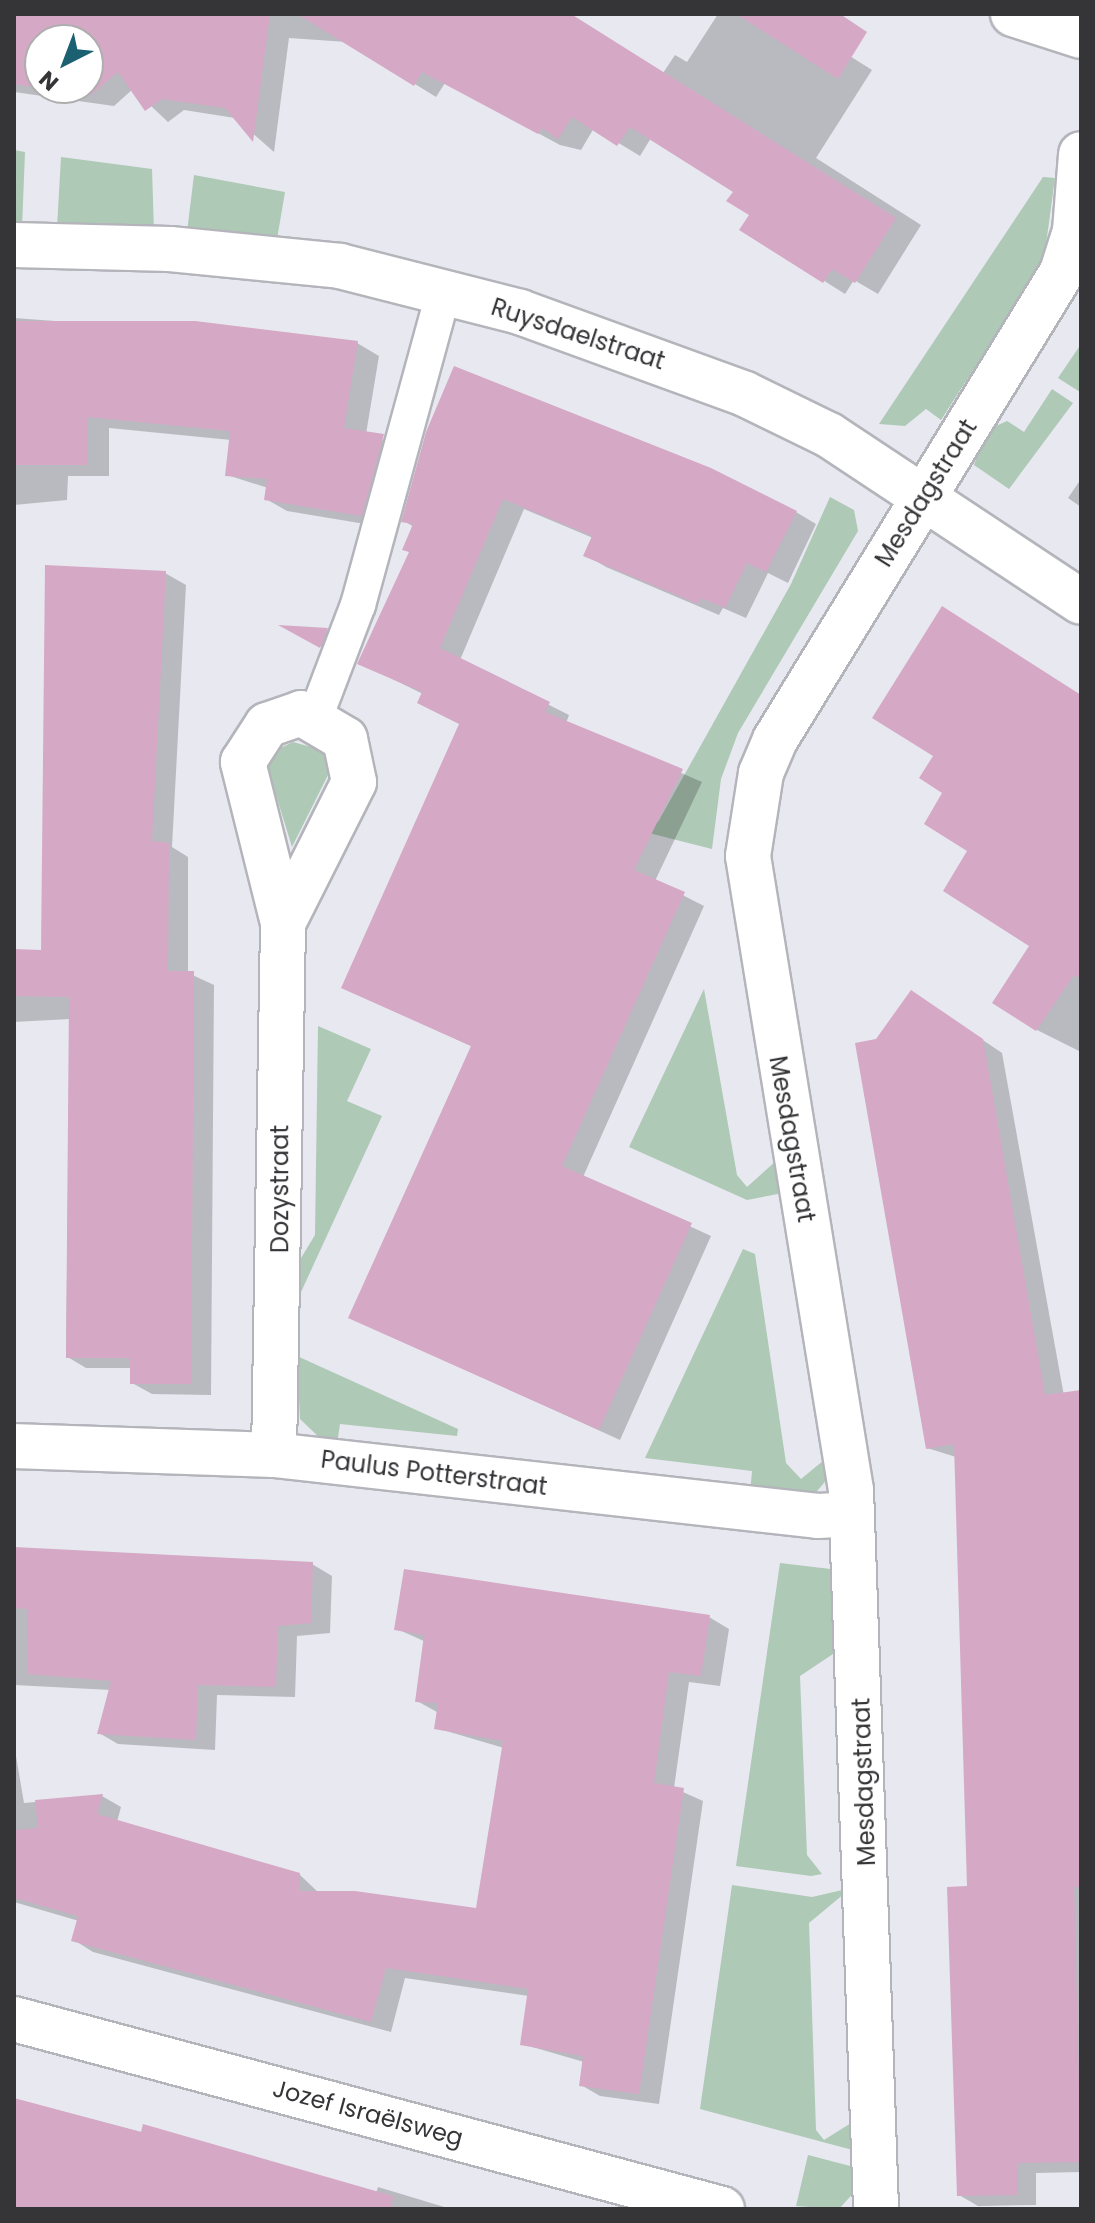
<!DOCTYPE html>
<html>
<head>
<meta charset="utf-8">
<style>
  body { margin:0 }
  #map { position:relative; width:1095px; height:2223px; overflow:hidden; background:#e8e8f0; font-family:Poppins,sans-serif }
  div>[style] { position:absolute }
  .green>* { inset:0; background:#aec9b5 }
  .shadow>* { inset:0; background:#0003 }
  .building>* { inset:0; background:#d5a8c5 }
  .roads { filter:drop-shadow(2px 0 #b4b4bb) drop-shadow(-2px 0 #b4b4bb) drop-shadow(0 2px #b4b4bb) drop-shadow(0 -2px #b4b4bb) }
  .lane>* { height:34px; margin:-17px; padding:0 17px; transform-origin:17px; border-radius:17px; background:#fff }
  .street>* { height:44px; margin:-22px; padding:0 22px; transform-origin:22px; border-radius:22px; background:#fff }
  .secondary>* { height:44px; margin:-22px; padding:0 22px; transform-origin:22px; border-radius:22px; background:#fff }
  span { translate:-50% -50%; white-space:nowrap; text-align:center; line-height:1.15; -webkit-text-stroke:7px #fff; paint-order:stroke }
  .street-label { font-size:24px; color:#353538 }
  .frame { position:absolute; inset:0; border:16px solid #353538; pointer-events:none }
  .north { position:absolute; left:24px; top:24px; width:80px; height:80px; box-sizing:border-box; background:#fff; border:2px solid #aeaeaf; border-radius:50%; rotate:222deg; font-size:22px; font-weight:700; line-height:32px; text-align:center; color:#353538 }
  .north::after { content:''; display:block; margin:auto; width:28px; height:36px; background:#1b6172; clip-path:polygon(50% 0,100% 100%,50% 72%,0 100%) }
</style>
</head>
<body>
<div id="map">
  <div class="green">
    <i style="clip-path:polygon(14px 150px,25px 152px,22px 228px,14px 228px)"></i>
    <i style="clip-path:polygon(61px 157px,152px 169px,154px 232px,57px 228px)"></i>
    <i style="clip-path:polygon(194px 175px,285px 192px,277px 239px,187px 232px)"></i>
    <i style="clip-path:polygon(1043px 177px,1055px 178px,1044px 259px,941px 420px,926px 409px,905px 426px,879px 424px)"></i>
    <i style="clip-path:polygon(1081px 344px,1081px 391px,1080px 392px,1058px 378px)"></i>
    <i style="clip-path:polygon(1052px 389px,1073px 403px,1009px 489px,974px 465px,978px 453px,996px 426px,1007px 421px,1024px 432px)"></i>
    <i style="clip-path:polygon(830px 497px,854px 510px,858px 531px,738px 733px,721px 779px,712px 849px,637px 830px,537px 751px,658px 822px,791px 584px)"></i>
    <i style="clip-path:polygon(293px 742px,325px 751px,331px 769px,292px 847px,268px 769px,278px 749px)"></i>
    <i style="clip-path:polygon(704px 989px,737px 1175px,747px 1187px,777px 1160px,783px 1193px,747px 1200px,629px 1147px)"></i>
    <i style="clip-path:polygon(318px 1026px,371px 1049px,347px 1101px,382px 1116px,301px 1292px,298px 1263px,315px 1235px)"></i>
    <i style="clip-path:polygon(743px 1249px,755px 1254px,786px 1463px,801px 1479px,829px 1456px,828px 1478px,813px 1496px,750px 1494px,752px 1471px,645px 1458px)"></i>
    <i style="clip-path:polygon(297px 1356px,458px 1429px,457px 1436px,340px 1424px,337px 1444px,322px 1440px,300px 1419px)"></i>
    <i style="clip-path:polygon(780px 1563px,839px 1570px,842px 1648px,800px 1676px,807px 1855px,822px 1874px,811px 1876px,736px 1866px)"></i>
    <i style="clip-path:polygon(732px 1885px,812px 1897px,851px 1888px,809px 1923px,816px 2130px,824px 2140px,859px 2118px,860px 2152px,700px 2109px)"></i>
    <i style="clip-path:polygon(808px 2155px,854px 2167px,857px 2189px,839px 2209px,796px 2206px)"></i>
  </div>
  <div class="shadow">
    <i style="clip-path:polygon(evenodd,14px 14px,570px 14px,663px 73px,675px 55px,687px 62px,718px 14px,783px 14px,872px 70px,816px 158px,921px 225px,878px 294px,854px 280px,845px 294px,742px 229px,751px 214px,735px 191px,651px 138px,640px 156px,594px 128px,581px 150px,560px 145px,445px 83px,436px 97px,347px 42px,289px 38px,274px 152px,235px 118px,184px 110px,168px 122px,133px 89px,114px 106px,14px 92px,14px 14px,40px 40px,88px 40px,88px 88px,40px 88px,40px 40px)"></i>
    <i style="clip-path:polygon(14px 318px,357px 343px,379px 356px,366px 434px,405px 449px,383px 527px,287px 511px,266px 499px,268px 488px,227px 475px,231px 440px,109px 428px,109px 476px,68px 476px,67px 500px,14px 505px)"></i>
    <i style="clip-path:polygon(428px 432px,796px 512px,816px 524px,788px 583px,768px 573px,746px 618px,723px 608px,719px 615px,606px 567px,586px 555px,593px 538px,524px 509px,460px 660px,569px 715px,566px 723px,702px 782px,655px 881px,704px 906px,583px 1177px,711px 1236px,620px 1440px,350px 1317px,473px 1047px,344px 988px,461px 724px,423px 694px,360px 663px,411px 553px,414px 527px,404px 521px)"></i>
    <i style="clip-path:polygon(1081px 479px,1081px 507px,1068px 498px)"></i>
    <i style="clip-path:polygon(165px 573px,186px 585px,172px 847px,188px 857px,188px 973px,214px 985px,211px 1395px,152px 1394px,132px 1383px,132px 1368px,86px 1368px,66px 1356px,70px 1019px,14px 1022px,14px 951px,43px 952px)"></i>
    <i style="clip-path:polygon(286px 628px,327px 630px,338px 636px,332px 652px)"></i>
    <i style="clip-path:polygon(1081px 696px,1081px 1052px,1037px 1030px,1031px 945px)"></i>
    <i style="clip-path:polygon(912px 992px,1002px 1053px,1081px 1490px,1081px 2172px,1036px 2173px,1036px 2205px,978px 2206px,959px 2195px,969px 1888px,956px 1457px,927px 1448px,877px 1041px)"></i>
    <i style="clip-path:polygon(14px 1548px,312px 1564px,332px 1576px,330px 1633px,297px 1636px,295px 1697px,217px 1695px,215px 1750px,118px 1744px,99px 1733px,111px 1690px,14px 1685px)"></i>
    <i style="clip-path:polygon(709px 1617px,729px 1629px,720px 1686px,689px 1682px,674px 1788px,703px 1801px,659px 2104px,600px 2096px,581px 2085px,584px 2062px,522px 2044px,529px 1996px,405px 1978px,391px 2032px,93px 1952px,74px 1940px,79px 1921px,14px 1902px,14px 1744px,24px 1803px,102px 1796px,121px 1807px,117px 1822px,299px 1874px,319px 1893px,478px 1911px,504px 1748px,436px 1728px,437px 1712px,417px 1701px,426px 1642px,397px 1629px)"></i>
    <i style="clip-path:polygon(14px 2099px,376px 2193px,378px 2187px,451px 2209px,14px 2209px)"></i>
  </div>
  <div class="building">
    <i style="clip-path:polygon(14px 14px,270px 14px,253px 142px,225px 108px,162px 99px,145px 111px,118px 72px,91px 95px,42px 88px,88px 88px,88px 40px,40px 40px,40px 88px,14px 84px)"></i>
    <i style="clip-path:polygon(297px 14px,571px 14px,896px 218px,855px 283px,832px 269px,823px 283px,739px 230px,749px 215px,726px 201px,733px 192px,630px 127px,617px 146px,572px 117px,558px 139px,542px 128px,538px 134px,422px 72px,414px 86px)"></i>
    <i style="clip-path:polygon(736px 14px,840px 14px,867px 32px,838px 79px)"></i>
    <i style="clip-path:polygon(14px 321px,195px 321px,358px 341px,344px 428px,384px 434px,362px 516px,264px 500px,267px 479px,225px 476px,230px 431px,88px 417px,88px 465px,14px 465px)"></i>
    <i style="clip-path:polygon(454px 366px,711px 468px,797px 511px,766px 572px,747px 563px,725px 608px,701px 598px,698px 604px,583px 556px,592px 536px,503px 499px,440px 648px,550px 702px,545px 712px,683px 769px,634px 870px,685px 892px,562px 1166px,692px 1223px,599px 1430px,348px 1318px,471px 1046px,341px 988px,459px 724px,417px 703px,422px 692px,357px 664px,409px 552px,402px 550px,413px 524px,401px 522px,426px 432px)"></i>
    <i style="clip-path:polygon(45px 565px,166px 571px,152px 841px,169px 843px,168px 971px,194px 971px,191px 1384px,130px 1384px,130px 1358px,66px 1358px,69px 997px,14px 996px,14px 949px,41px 950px)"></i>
    <i style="clip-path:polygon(942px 606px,1081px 695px,1081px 979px,1074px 975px,1036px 1031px,992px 1003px,1029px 946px,943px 891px,967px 851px,924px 824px,942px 793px,919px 778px,933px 756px,872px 718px)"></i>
    <i style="clip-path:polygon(278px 625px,328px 628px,320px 648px)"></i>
    <i style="clip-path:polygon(911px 990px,983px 1039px,1045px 1395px,1081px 1390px,1081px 1887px,1074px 1887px,1081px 2162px,1017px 2163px,1018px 2195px,957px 2196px,947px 1887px,967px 1886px,954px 1444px,926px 1449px,855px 1043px,876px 1039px)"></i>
    <i style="clip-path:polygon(14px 1547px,313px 1562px,311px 1623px,278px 1626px,276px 1687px,198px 1685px,196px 1740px,97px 1734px,111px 1681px,28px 1674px,27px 1609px,14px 1608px)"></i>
    <i style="clip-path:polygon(404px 1569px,710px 1615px,701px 1676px,669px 1672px,654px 1783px,684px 1788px,639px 2094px,579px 2086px,583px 2056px,520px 2045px,528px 1989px,386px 1968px,371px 2022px,71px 1941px,78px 1916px,14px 1898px,14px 1830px,38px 1828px,35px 1800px,103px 1794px,97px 1814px,300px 1873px,299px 1891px,355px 1891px,476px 1908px,503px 1741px,434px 1729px,438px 1703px,415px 1702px,424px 1635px,394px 1630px)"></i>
    <i style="clip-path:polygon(14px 2098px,141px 2132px,143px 2124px,393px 2196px,391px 2209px,14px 2209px)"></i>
  </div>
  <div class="roads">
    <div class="lane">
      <i style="left:315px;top:718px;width:121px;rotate:-69.2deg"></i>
      <i style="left:358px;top:605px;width:326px;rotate:-74.7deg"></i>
    </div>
    <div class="street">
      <i style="left:14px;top:245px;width:156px;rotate:1.5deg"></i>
      <i style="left:170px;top:249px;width:171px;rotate:5.7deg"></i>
      <i style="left:340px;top:266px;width:186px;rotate:14.3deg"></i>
      <i style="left:520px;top:312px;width:239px;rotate:20deg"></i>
      <i style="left:745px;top:394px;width:93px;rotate:26deg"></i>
      <i style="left:829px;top:435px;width:302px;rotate:33.5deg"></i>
      <i style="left:14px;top:1446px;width:260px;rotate:2deg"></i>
      <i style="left:274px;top:1455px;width:547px;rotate:6.4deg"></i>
      <i style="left:818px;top:1516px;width:34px;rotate:-3deg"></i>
      <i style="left:274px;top:1455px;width:532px;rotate:-89.03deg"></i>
      <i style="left:283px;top:923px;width:166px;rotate:-104deg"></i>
      <i style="left:243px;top:762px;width:44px;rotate:-57deg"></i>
      <i style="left:267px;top:725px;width:36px;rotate:-19deg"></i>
      <i style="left:301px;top:713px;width:51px;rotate:30.6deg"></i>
      <i style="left:345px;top:739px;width:44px;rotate:78.2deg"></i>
      <i style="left:354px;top:782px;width:158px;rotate:116.7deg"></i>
      <i style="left:14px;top:2019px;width:733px;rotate:15.02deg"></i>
      <i style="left:876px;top:2209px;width:719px;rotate:-91.99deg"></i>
      <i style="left:851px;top:1490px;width:642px;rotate:-99.23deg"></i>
      <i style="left:748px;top:856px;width:84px;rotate:-81.1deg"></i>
      <i style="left:761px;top:773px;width:36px;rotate:-67deg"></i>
      <i style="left:775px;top:740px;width:549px;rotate:-58.48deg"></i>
      <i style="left:1062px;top:272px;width:43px;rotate:-72.4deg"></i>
      <i style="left:1075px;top:231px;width:77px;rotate:-85.5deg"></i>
    </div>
    <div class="secondary">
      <i style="left:1013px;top:14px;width:71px;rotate:17.9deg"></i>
    </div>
  </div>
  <div class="street-label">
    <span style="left:578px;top:334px;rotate:18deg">Ruysdaelstraat</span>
    <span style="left:926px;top:493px;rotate:-58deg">Mesdagstraat</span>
    <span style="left:792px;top:1139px;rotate:80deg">Mesdagstraat</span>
    <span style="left:280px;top:1189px;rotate:-90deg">Dozystraat</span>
    <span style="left:434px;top:1473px;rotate:7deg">Paulus Potterstraat</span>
    <span style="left:864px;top:1782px;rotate:-92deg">Mesdagstraat</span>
    <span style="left:368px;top:2113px;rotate:15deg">Jozef Israëlsweg</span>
  </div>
  <div class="frame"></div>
  <div class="north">N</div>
</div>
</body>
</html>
